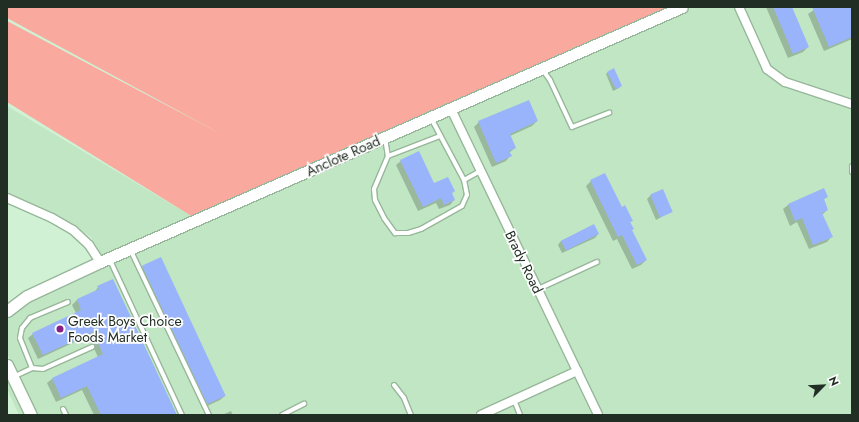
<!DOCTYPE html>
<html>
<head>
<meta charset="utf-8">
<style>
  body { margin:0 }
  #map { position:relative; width:859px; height:422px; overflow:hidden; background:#d0f1d3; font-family:Jost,sans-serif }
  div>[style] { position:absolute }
  .built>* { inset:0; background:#c0e6c3 }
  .green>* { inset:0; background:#faa99f }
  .shadow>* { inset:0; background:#0003 }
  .building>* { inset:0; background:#99b4fa; transform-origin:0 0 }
  .roads { filter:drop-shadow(1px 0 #97b79a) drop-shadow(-1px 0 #97b79a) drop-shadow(0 1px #97b79a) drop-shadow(0 -1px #97b79a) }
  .lane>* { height:4px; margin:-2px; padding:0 2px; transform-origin:2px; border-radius:2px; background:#fff }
  .street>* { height:8px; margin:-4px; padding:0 4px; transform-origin:4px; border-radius:4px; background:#fff }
  .secondary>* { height:11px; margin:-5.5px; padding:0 5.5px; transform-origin:5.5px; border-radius:5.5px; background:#fff }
  .dots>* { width:11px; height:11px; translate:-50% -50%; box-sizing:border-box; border:2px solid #fff; border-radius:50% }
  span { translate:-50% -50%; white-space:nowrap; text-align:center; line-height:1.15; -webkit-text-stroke:3.5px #fff; paint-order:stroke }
  .street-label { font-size:14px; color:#212e23 }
  .poi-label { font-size:14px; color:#212e23 }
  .left { translate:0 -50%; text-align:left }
  .frame { position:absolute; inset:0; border:8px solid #212e23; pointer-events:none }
  .north { position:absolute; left:803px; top:366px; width:40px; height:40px; -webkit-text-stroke:3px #fff; paint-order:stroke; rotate:66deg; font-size:11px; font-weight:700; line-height:16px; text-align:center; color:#212e23 }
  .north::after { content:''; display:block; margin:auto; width:14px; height:18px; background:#212e23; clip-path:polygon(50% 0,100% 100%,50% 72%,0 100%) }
</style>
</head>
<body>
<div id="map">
  <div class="built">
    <i style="clip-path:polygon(693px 7px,734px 7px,764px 73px,783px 86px,852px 109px,852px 415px,603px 415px,458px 111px)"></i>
    <i style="clip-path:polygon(745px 7px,852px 7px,852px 99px,788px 78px,771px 66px)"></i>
    <i style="clip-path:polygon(7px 106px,193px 217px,102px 256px,91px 237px,73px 225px,66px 226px,7px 204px)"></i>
    <i style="clip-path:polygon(449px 115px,570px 369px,471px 415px,36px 415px,7px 353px,7px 318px,15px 309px,29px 300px,102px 266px)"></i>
    <i style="clip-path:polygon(7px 376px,25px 415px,19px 415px,7px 389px)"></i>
    <i style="clip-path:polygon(574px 377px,592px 415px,492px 415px)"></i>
  </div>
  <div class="green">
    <i style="clip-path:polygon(7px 7px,671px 7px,193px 217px,7px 102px,7px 21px,223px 135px,7px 18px)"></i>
  </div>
  <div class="shadow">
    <i style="clip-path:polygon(766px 7px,791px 7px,808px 47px,803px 52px,788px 58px)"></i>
    <i style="clip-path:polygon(818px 7px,852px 7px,852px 39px,824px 51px,808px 14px)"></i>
    <i style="clip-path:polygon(608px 72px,621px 86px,619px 88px,613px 91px,606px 74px)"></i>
    <i style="clip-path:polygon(537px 121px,532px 126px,510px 136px,515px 148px,509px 153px,510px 156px,506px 161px,492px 167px,474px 127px,479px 122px)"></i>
    <i style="clip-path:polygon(401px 161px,434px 185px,454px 191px,451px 194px,454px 200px,450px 205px,439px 209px,436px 203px,418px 211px,396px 165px)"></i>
    <i style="clip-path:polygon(591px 181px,632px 220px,630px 222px,631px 230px,646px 260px,641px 265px,632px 269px,617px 239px,613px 241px,586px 186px)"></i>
    <i style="clip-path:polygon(651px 195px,672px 211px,656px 220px,647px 199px)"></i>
    <i style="clip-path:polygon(827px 197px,823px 200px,827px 210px,822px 215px,831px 237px,827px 242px,809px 249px,797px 222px,790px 226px,783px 209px,788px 205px)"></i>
    <i style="clip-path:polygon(594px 226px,598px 234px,595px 238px,562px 253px,558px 245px,561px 241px)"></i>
    <i style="clip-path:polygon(143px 267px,225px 396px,220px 400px,203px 408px,138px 272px)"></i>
    <i style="clip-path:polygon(98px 287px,175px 415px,94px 415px,82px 390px,56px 402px,47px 383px,52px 379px,98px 357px,88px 336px,38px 359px,28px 338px,33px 334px,76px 313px,72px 305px,77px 300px,94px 293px)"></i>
    <i style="clip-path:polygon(231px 411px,233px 415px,222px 415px)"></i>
  </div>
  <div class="building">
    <i style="clip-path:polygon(773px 7px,792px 7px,809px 47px,793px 54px)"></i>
    <i style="clip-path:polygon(812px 7px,852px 7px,852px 37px,829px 47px)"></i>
    <i style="clip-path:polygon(614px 68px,622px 86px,616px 89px,607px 72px)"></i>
    <i style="clip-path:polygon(529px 100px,538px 121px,510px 134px,516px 148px,509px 151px,512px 156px,496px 163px,478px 121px)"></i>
    <i style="clip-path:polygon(419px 151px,434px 183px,448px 177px,455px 191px,452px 193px,455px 200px,444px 205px,441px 198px,423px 207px,400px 160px)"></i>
    <i style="clip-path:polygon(605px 173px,622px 207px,625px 205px,633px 221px,630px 222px,634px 229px,632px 230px,647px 260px,637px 265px,622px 235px,618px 237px,590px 180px)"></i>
    <i style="clip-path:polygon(824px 188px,828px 197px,824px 199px,828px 210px,822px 213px,833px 237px,813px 245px,802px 218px,795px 221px,788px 204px)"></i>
    <i style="left:663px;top:189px;width:25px;height:14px;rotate:67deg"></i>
    <i style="left:594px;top:224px;width:11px;height:37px;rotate:63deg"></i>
    <i style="left:161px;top:257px;width:153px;height:21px;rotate:65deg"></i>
    <i style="clip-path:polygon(113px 279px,147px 351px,177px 415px,101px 415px,87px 386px,61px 398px,52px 378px,103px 354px,93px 332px,43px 355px,32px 333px,81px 310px,77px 299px,99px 289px,97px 286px)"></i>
  </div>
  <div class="roads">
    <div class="lane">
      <i style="left:542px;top:69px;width:14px;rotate:54deg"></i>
      <i style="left:550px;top:80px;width:52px;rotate:64.9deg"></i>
      <i style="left:572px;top:127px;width:40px;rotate:-21deg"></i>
      <i style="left:385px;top:138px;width:18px;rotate:81deg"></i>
      <i style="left:388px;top:156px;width:36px;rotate:113deg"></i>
      <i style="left:374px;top:189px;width:11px;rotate:85deg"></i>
      <i style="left:375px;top:200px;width:20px;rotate:63deg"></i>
      <i style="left:384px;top:218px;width:19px;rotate:54deg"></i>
      <i style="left:395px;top:233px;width:13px"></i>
      <i style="left:408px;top:233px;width:14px;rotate:-17deg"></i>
      <i style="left:421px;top:229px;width:47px;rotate:-29.3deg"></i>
      <i style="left:462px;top:206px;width:12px;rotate:-66deg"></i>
      <i style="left:467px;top:195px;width:15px;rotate:-101deg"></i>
      <i style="left:464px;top:180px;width:70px;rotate:-118deg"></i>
      <i style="left:388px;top:156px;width:56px;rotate:-21deg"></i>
      <i style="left:852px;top:166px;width:6px;rotate:90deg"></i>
      <i style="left:464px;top:180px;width:18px;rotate:-29deg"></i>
      <i style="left:130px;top:249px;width:184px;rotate:64.6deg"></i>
      <i style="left:109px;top:258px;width:173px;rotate:65.1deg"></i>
      <i style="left:538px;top:289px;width:65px;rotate:-24.6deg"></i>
      <i style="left:32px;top:368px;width:32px;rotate:-112deg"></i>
      <i style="left:20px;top:338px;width:10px;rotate:-79deg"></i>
      <i style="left:22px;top:328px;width:13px;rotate:-51deg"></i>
      <i style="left:30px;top:318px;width:41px;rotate:-22.8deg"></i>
      <i style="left:13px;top:377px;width:21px;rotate:-25deg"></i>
      <i style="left:32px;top:368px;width:11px;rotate:5deg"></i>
      <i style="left:43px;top:369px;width:54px;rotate:-24.2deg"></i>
      <i style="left:394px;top:385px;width:16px;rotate:52deg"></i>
      <i style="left:404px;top:398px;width:18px;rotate:68deg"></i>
      <i style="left:514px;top:400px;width:16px;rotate:68deg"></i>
      <i style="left:63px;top:409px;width:7px;rotate:63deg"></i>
      <i style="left:282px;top:415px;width:25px;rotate:-27deg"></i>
    </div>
    <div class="street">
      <i style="left:739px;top:7px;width:68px;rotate:65.7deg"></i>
      <i style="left:767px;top:69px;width:22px;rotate:36deg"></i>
      <i style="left:785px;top:82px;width:71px;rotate:18.2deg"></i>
      <i style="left:451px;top:109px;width:339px;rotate:64.3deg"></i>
      <i style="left:7px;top:198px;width:49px;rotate:24deg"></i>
      <i style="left:52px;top:218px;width:24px;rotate:30deg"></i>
      <i style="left:73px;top:230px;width:22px;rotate:43deg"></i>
      <i style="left:89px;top:245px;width:20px;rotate:57deg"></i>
      <i style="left:481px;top:415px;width:106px;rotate:-24.6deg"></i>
    </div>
    <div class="secondary">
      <i style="left:7px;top:311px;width:25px;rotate:-37deg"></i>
      <i style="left:27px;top:296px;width:81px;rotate:-25deg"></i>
      <i style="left:100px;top:262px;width:635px;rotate:-23.66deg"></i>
      <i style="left:7px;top:365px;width:55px;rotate:64.4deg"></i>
    </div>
  </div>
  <div class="dots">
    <i style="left:60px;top:329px;background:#861f87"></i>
  </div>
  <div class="street-label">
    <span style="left:343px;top:156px;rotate:-24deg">Anclote Road</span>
    <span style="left:524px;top:262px;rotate:64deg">Brady Road</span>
  </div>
  <div class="poi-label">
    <span class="left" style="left:68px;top:329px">Greek Boys Choice<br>Foods Market</span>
  </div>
  <div class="frame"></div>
  <div class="north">N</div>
</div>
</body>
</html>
